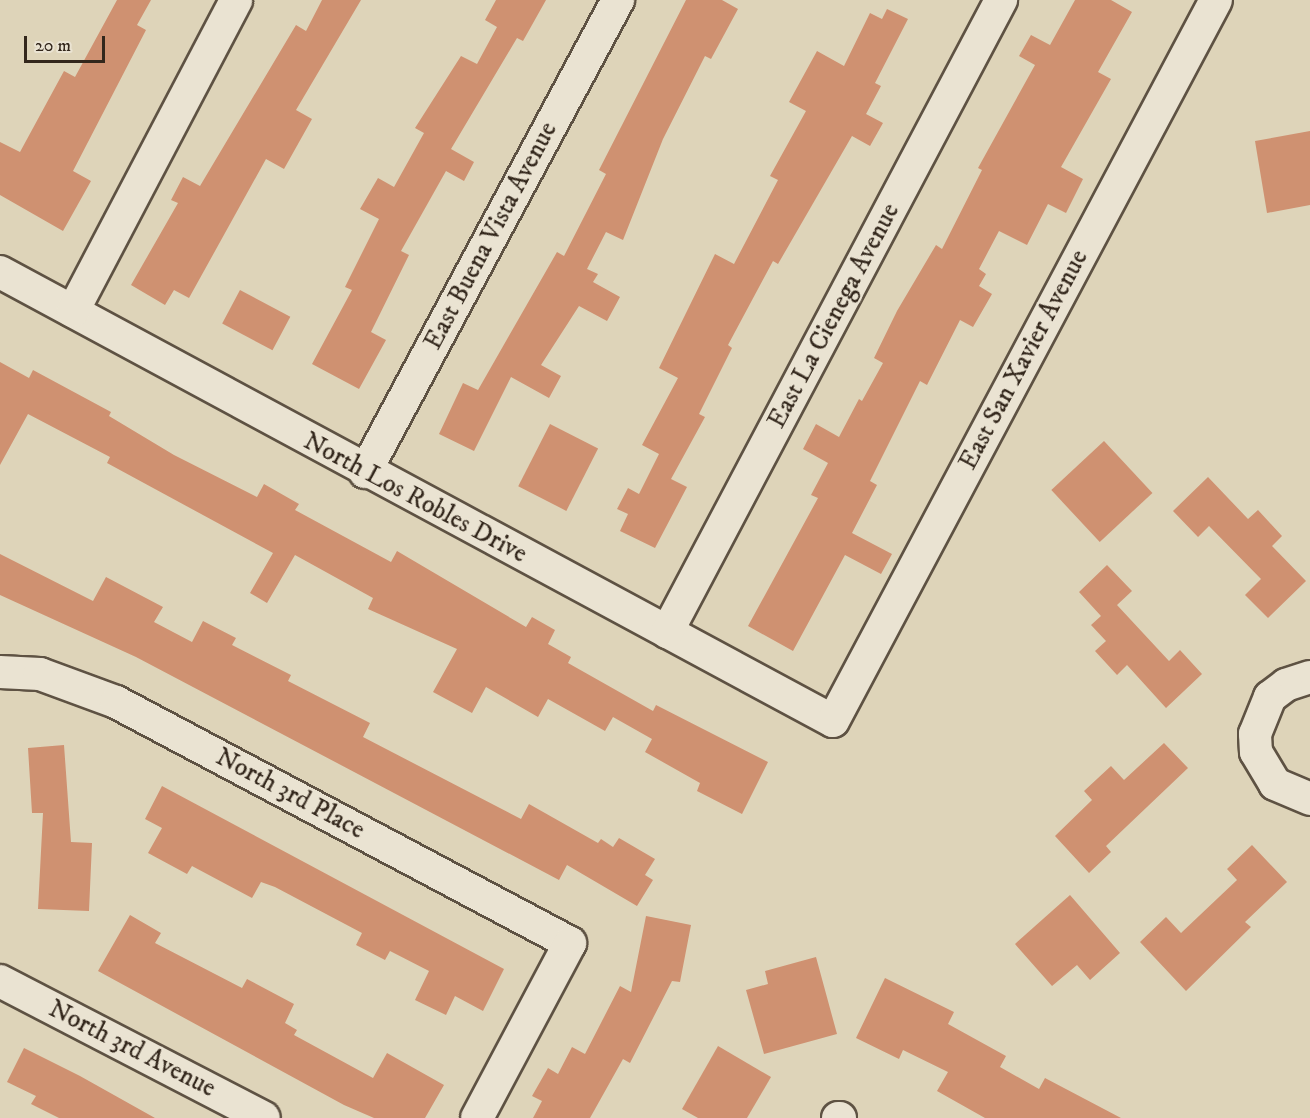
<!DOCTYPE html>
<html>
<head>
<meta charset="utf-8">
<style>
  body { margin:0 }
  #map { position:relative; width:1310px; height:1118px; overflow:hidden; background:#ded4b9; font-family:"IM FELL DW Pica",serif }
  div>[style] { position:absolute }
  .building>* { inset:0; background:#cf9171; transform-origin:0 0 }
  .roads { filter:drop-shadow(2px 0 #5e5243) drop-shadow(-2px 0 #5e5243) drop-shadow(0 2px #5e5243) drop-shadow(0 -2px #5e5243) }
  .minor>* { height:32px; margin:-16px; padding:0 16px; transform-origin:16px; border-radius:16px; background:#eae3d2 }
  span { translate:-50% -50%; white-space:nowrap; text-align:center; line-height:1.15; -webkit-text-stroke:4.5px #eae3d2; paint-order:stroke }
  .street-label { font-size:26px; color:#33271c }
  .scale { position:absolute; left:24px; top:36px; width:81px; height:27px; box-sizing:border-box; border:3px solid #33271c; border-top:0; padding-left:8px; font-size:18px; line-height:21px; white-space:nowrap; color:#33271c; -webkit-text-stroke:4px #eae3d2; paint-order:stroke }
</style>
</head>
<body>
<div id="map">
  <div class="building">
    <i style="clip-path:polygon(117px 0,151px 0,137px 25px,146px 30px,73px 171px,91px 181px,63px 231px,0 195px,0 142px,20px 152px,64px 71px,75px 77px)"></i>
    <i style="clip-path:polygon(322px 0,361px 0,296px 110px,312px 119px,284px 169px,266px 159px,189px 298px,174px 290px,165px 305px,131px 285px,178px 203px,171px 200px,183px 177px,200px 186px,296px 25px,306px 31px)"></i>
    <i style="clip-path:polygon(496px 0,546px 0,523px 41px,517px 38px,451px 149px,474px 162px,464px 181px,446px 171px,401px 251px,409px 255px,371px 332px,386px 340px,359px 389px,312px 364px,352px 290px,345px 287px,379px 219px,360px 209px,378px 178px,394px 187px,424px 133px,415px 128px,461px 56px,477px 64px,497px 27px,485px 20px)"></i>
    <i style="clip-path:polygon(686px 0,722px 0,738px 9px,711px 59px,705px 56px,663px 139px,623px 240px,606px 232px,587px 269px,598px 274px,593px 282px,620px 297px,607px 321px,579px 306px,541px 365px,561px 376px,549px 398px,511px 377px,474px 451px,439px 434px,463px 383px,478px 390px,557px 252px,564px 256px,606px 174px,599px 170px)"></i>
    <i style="clip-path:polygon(1075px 0,1111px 0,1132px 12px,1098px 72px,1111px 79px,1061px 167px,1083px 179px,1066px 213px,1048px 204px,1027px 245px,999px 231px,979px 269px,986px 274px,979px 286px,992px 294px,973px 327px,960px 320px,927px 385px,920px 381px,870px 481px,877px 485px,852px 533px,892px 554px,881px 574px,845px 555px,793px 651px,748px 626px,818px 498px,811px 495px,828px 463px,803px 449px,816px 424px,839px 437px,859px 399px,862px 401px,883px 363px,874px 358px,897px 311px,936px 245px,942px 249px,982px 170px,978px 168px,1035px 65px,1019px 56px,1031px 35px,1050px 45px)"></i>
    <i style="clip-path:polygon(887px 9px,908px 19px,875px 83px,881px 86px,866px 114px,883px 123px,870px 146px,852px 136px,778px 264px,773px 261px,728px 345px,732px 348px,699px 414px,705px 417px,671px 479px,687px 487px,655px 548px,620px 531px,628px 514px,617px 509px,628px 488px,639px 494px,659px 454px,642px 445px,678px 378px,659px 368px,715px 254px,734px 264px,778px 180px,770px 176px,806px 111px,789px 102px,817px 51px,844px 66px,870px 13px,882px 19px)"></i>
    <i style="clip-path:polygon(1310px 131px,1310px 205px,1267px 213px,1255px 141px)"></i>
    <i style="left:240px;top:290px;width:57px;height:38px;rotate:28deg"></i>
    <i style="clip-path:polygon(0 362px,29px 378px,33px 370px,111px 412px,109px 416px,174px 455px,257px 497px,264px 484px,299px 504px,295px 510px,391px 562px,397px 551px,526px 627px,532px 617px,555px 630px,548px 644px,571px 657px,568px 663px,653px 711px,656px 705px,768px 762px,742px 814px,697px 791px,700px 783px,645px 752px,652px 739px,613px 717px,605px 731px,548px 699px,538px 717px,486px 687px,472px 713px,433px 692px,457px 649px,368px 609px,373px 598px,295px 555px,267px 603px,250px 593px,273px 553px,107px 463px,110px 457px,28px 414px,0 465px)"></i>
    <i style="left:550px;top:424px;width:54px;height:70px;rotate:27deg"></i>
    <i style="left:1104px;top:441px;width:71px;height:72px;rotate:47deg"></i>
    <i style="clip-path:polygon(1208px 477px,1248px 519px,1258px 510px,1282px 536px,1272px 546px,1306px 581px,1268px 618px,1245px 595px,1261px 579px,1209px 526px,1198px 537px,1173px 511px)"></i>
    <i style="clip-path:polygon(0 554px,93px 601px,106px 577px,163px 607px,154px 622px,192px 642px,203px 621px,236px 638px,232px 645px,291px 675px,288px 681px,370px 723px,363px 737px,521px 819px,529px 804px,598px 843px,601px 839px,613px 847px,619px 838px,655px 859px,645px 875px,653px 880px,637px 906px,567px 865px,559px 880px,136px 657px,0 595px)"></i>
    <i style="clip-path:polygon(1107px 565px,1132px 591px,1117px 605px,1169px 661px,1180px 650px,1202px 674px,1166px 708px,1127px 665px,1117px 675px,1095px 651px,1106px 641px,1091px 625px,1101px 616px,1079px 592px)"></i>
    <i style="clip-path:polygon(1164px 743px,1188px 768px,1106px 846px,1111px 852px,1089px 873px,1055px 836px,1092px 800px,1084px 791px,1111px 766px,1124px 780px)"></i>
    <i style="clip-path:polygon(64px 745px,71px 842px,92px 843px,89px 911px,38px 909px,43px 813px,32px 813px,28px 748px)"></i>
    <i style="clip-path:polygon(162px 786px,504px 969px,483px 1011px,455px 996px,446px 1015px,415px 1000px,429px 971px,390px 951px,385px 960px,356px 945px,362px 933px,275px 887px,261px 882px,252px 898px,192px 866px,187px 874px,148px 853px,162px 828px,145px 819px)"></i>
    <i style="clip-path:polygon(1252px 845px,1287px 882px,1245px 922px,1251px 927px,1186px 991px,1140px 942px,1166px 917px,1181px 933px,1237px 880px,1227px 869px)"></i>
    <i style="clip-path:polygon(1070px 895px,1120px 953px,1090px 980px,1077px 965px,1052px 986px,1015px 944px)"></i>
    <i style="clip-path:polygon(130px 915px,161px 933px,155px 943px,242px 988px,247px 979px,294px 1004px,285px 1023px,297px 1030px,294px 1035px,373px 1078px,387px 1053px,444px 1085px,425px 1118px,374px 1118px,344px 1105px,98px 971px)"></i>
    <i style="clip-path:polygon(646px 916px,691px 925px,680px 982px,672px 981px,630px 1063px,623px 1059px,590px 1118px,533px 1118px,542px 1101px,532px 1096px,548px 1068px,558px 1074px,572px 1047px,585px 1054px,620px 986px,631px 992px)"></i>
    <i style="clip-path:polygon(816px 957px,837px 1034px,764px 1054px,746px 990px,768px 984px,765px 971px)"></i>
    <i style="clip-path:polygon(885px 978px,954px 1012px,948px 1024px,1006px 1056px,1000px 1067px,1039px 1089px,1045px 1078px,1121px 1118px,985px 1118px,937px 1091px,948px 1072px,903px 1050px,899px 1059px,856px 1038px)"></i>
    <i style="clip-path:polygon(718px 1046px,771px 1077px,747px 1118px,698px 1118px,682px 1109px)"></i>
    <i style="clip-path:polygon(24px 1048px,80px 1076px,155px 1118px,59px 1118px,31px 1104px,36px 1096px,7px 1082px)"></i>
  </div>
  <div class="roads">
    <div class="minor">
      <i style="left:0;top:272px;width:946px;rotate:28.33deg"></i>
      <i style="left:833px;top:721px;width:816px;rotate:-62.02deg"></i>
      <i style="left:73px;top:311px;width:351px;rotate:-62.3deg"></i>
      <i style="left:365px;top:472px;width:536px;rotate:-61.81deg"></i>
      <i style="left:667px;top:632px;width:715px;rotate:-62.14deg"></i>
      <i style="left:0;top:672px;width:40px;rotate:2.9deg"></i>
      <i style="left:40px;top:674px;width:81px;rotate:20.2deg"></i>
      <i style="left:116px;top:702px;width:514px;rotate:27.96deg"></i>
      <i style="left:570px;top:943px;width:198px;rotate:118deg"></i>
      <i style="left:1310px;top:677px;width:25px;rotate:162deg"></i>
      <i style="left:1286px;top:685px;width:20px;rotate:143deg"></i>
      <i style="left:1270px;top:697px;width:40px;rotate:112deg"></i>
      <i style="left:1255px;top:734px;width:18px;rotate:87deg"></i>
      <i style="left:1256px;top:752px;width:37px;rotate:59deg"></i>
      <i style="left:1275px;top:784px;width:38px;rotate:23deg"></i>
      <i style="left:0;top:981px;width:297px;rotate:27.4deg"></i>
      <i style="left:838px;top:1118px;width:2px"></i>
    </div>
  </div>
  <div class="street-label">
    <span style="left:491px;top:236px;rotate:-62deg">East Buena Vista Avenue</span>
    <span style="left:834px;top:316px;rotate:-62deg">East La Cienega Avenue</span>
    <span style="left:1024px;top:360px;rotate:-62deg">East San Xavier Avenue</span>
    <span style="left:415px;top:498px;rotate:28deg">North Los Robles Drive</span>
    <span style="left:290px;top:794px;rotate:28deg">North 3rd Place</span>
    <span style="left:132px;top:1049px;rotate:27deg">North 3rd Avenue</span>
  </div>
  <div class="scale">20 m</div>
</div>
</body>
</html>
